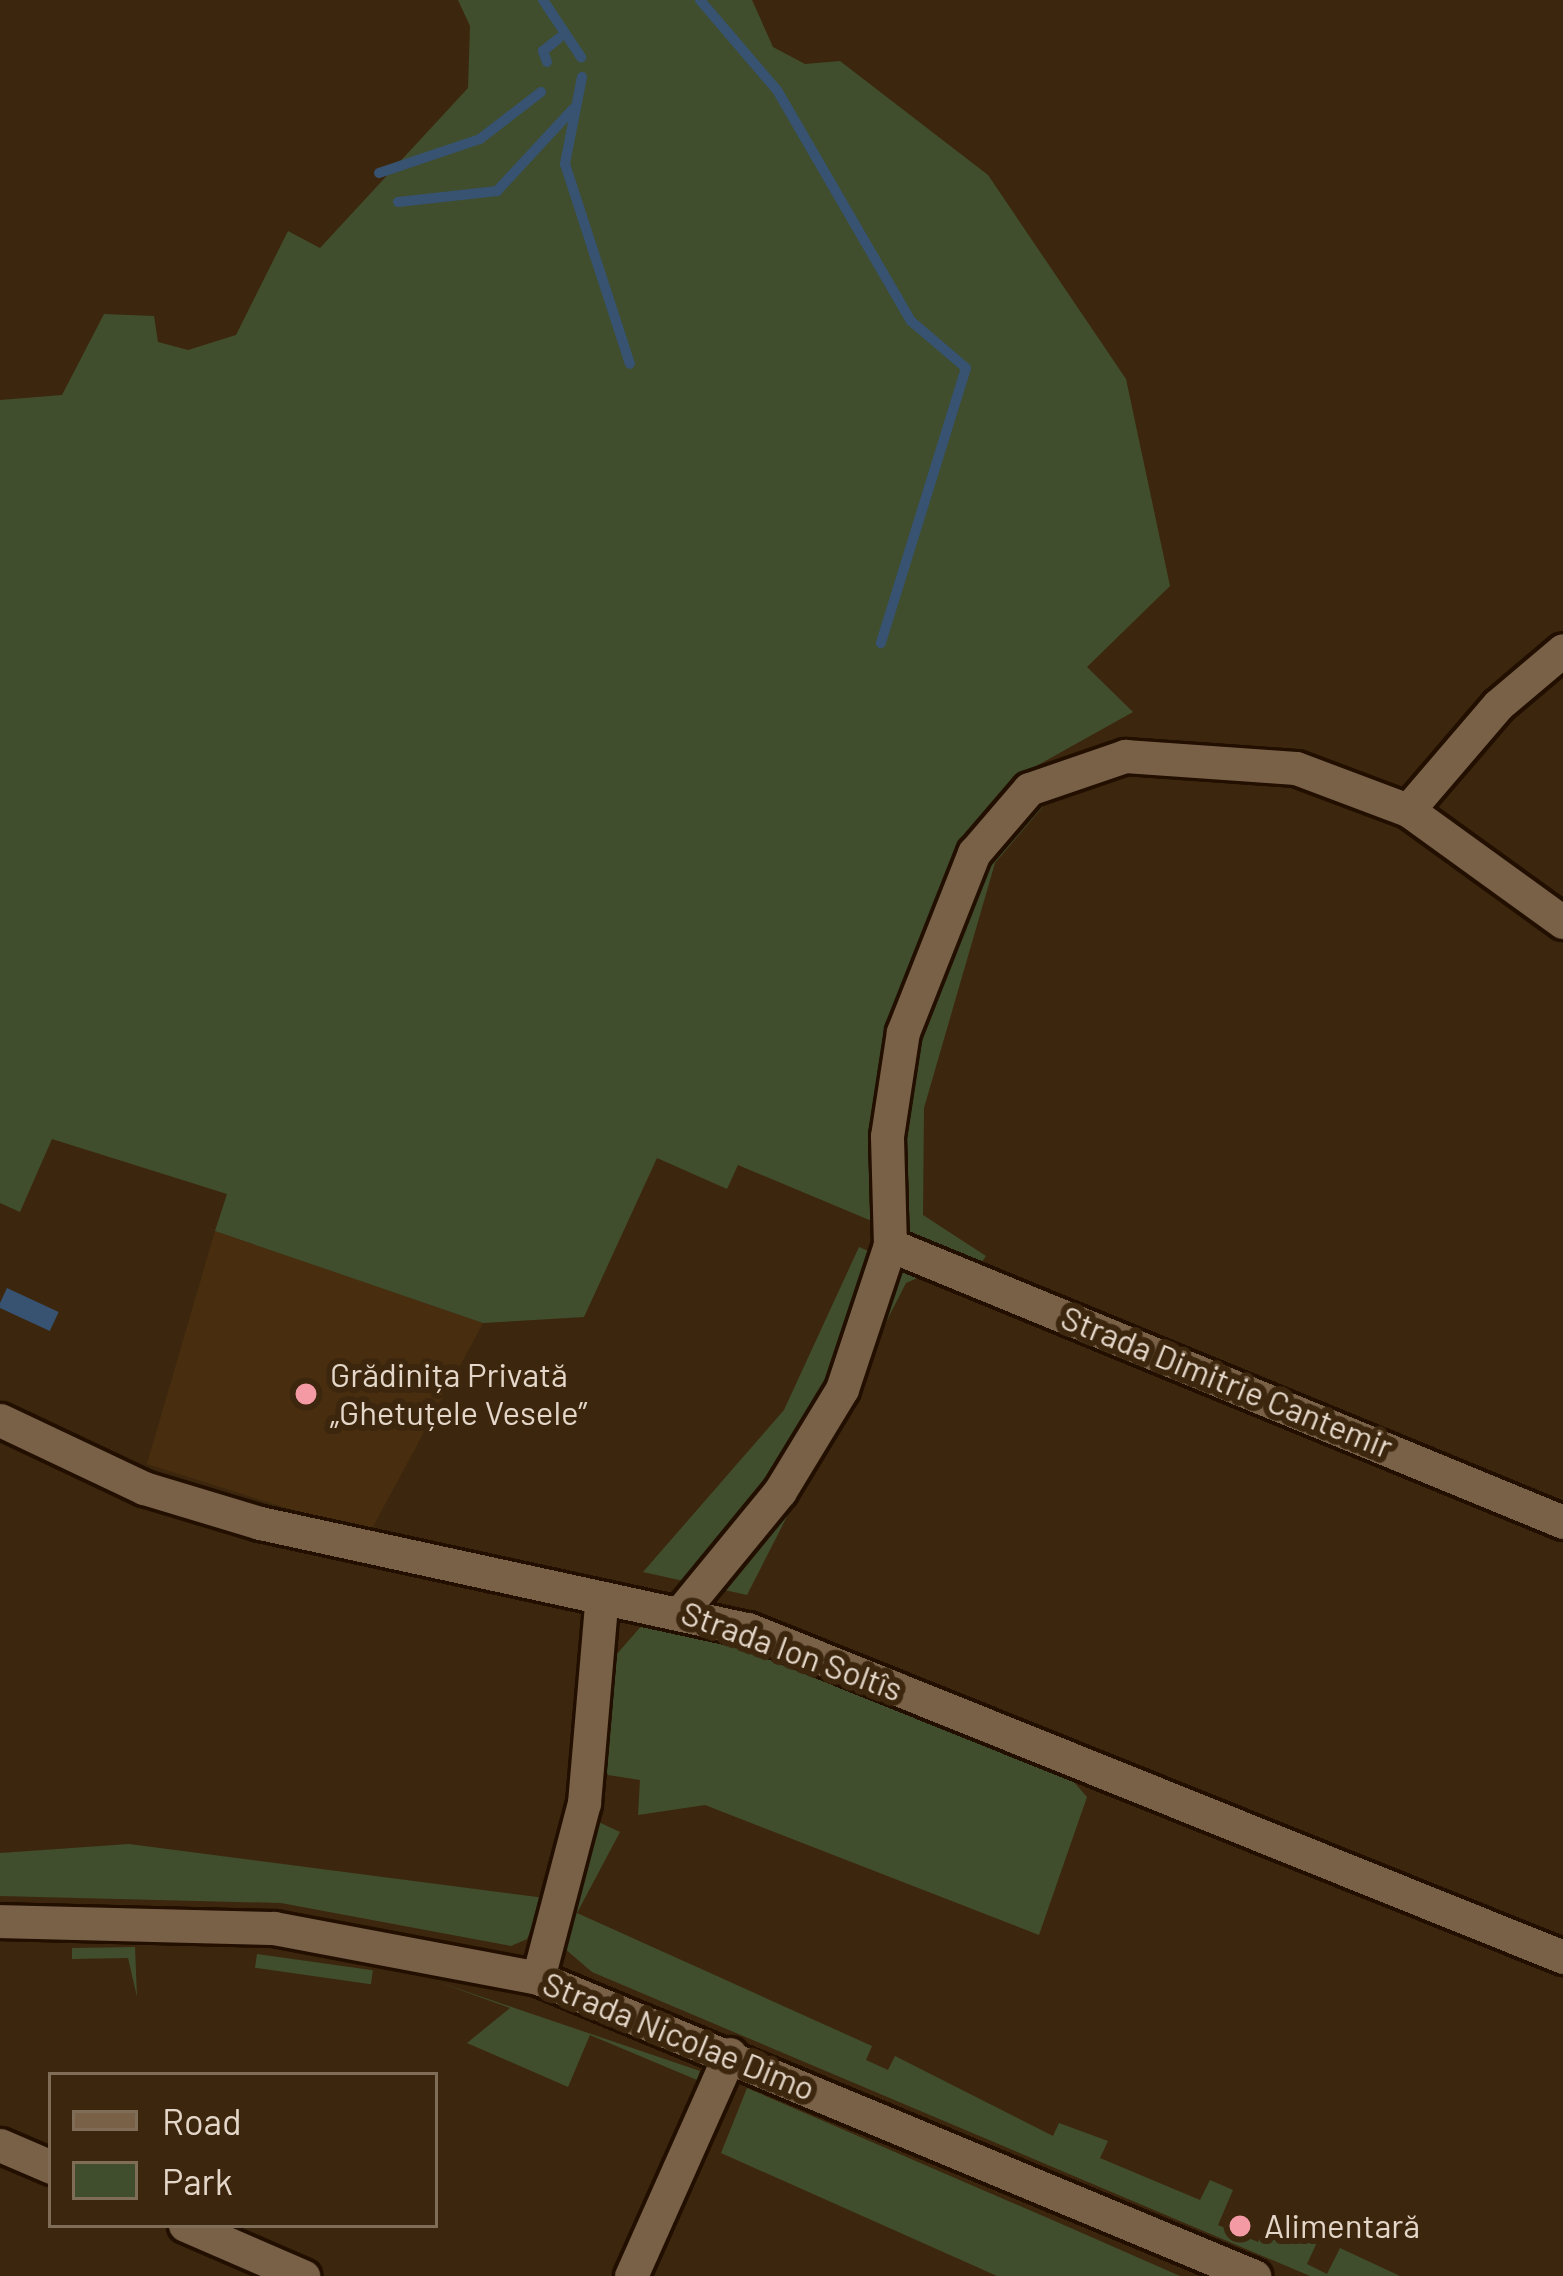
<!DOCTYPE html>
<html>
<head>
<meta charset="utf-8">
<style>
  body { margin:0 }
  #map { position:relative; width:1563px; height:2276px; overflow:hidden; background:#3c270e; font-family:Barlow,sans-serif }
  div>[style] { position:absolute }
  .built>* { inset:0; background:#482e0f }
  .green>* { inset:0; background:#404e2e; transform-origin:0 0 }
  .water>* { inset:0; background:#375371; transform-origin:0 0 }
  .stream>* { height:10px; margin:-5px; padding:0 5px; transform-origin:5px; border-radius:5px; background:#375371 }
  .roads { filter:drop-shadow(3px 0 #220f00) drop-shadow(-3px 0 #220f00) drop-shadow(0 3px #220f00) drop-shadow(0 -3px #220f00) }
  .minor>* { height:33px; margin:-16.5px; padding:0 16.5px; transform-origin:16.5px; border-radius:16.5px; background:#796148 }
  .tertiary>* { height:33px; margin:-16.5px; padding:0 16.5px; transform-origin:16.5px; border-radius:16.5px; background:#796148 }
  .dots>* { width:33px; height:33px; translate:-50% -50%; box-sizing:border-box; border:6px solid #3c270e; border-radius:50% }
  span { translate:-50% -50%; white-space:nowrap; text-align:center; line-height:1.15; -webkit-text-stroke:12px #3c270e; paint-order:stroke }
  .poi-label { font-size:33px; color:#e4d6c8 }
  .left { translate:0 -50%; text-align:left }
  .street-label { font-size:33px; color:#e4d6c8 }
  .legend { position:absolute; left:48px; top:2072px; width:390px; height:156px; box-sizing:border-box; background:#3c270e; border:3px solid #7f6d58; margin:0; padding:15px 21px; list-style:none; font-size:36px; color:#e4d6c8 }
  .legend li { display:flex; align-items:center; gap:24px; height:60px }
  .legend b { width:60px; border:3px solid #7f6d58 }
</style>
</head>
<body>
<div id="map">
  <div class="built">
    <i style="clip-path:polygon(215px 1231px,483px 1323px,369px 1534px,147px 1464px)"></i>
  </div>
  <div class="green">
    <i style="clip-path:polygon(458px 0,752px 0,773px 47px,805px 64px,840px 61px,988px 175px,1126px 379px,1170px 586px,1087px 667px,1133px 712px,1013px 779px,1050px 798px,995px 863px,924px 1108px,923px 1215px,986px 1256px,979px 1266px,738px 1165px,727px 1189px,657px 1158px,584px 1317px,483px 1323px,215px 1231px,227px 1194px,52px 1139px,20px 1212px,0 1203px,0 400px,62px 395px,104px 314px,154px 316px,158px 342px,188px 350px,236px 335px,288px 231px,320px 248px,468px 88px,470px 26px)"></i>
    <i style="clip-path:polygon(859px 1247px,924px 1275px,906px 1283px,747px 1595px,643px 1572px,784px 1410px)"></i>
    <i style="clip-path:polygon(643px 1624px,738px 1642px,1073px 1781px,1087px 1797px,1039px 1935px,705px 1805px,638px 1815px,640px 1780px,608px 1775px,602px 1760px,610px 1662px)"></i>
    <i style="clip-path:polygon(590px 1818px,620px 1832px,577px 1913px,872px 2046px,866px 2060px,888px 2070px,895px 2056px,1053px 2136px,1059px 2123px,1108px 2141px,1100px 2158px,1200px 2200px,1210px 2180px,1233px 2190px,1218px 2225px,1258px 2242px,1270px 2216px,1319px 2238px,1307px 2264px,1327px 2274px,1340px 2248px,1400px 2276px,1310px 2276px,592px 1972px,564px 1948px)"></i>
    <i style="clip-path:polygon(129px 1844px,545px 1898px,527px 1939px,511px 1946px,281px 1903px,0 1896px,0 1853px)"></i>
    <i style="clip-path:polygon(135px 1947px,137px 1997px,128px 1958px,72px 1959px,72px 1948px)"></i>
    <i style="left:257px;top:1954px;width:117px;height:14px;rotate:8deg"></i>
    <i style="clip-path:polygon(438px 1982px,700px 2071px,697px 2080px,590px 2035px,568px 2087px,467px 2043px,510px 2008px)"></i>
    <i style="clip-path:polygon(747px 2088px,1057px 2222px,1180px 2276px,997px 2276px,721px 2153px)"></i>
  </div>
  <div class="water">
    <i style="left:7px;top:1288px;width:57px;height:21px;rotate:25deg"></i>
  </div>
  <div class="stream">
    <i style="left:543px;top:0;width:69px;rotate:56.3deg"></i>
    <i style="left:700px;top:0;width:118px;rotate:49.5deg"></i>
    <i style="left:777px;top:90px;width:267px;rotate:59.9deg"></i>
    <i style="left:911px;top:321px;width:72px;rotate:40.5deg"></i>
    <i style="left:966px;top:368px;width:288px;rotate:107.2deg"></i>
    <i style="left:547px;top:62px;width:12px;rotate:-110deg"></i>
    <i style="left:543px;top:51px;width:21px;rotate:-39deg"></i>
    <i style="left:582px;top:77px;width:89px;rotate:101.1deg"></i>
    <i style="left:565px;top:164px;width:210px;rotate:72deg"></i>
    <i style="left:379px;top:173px;width:107px;rotate:-18.6deg"></i>
    <i style="left:480px;top:139px;width:77px;rotate:-37.6deg"></i>
    <i style="left:398px;top:202px;width:100px;rotate:-6.3deg"></i>
    <i style="left:497px;top:191px;width:112px;rotate:-47.2deg"></i>
  </div>
  <div class="roads">
    <div class="minor">
      <i style="left:1408px;top:810px;width:138px;rotate:-49.4deg"></i>
      <i style="left:1498px;top:705px;width:85px;rotate:-40.2deg"></i>
      <i style="left:890px;top:1245px;width:728px;rotate:22.37deg"></i>
      <i style="left:0;top:1420px;width:159px;rotate:25.3deg"></i>
      <i style="left:144px;top:1488px;width:121px;rotate:16.8deg"></i>
      <i style="left:260px;top:1523px;width:499px;rotate:12.3deg"></i>
      <i style="left:748px;top:1629px;width:879px;rotate:21.92deg"></i>
      <i style="left:684px;top:1608px;width:151px;rotate:-50.6deg"></i>
      <i style="left:780px;top:1491px;width:119px;rotate:-58.7deg"></i>
      <i style="left:842px;top:1389px;width:152px;rotate:-71.6deg"></i>
      <i style="left:890px;top:1245px;width:109px;rotate:-91.6deg"></i>
      <i style="left:887px;top:1136px;width:105px;rotate:-81.3deg"></i>
      <i style="left:903px;top:1032px;width:193px;rotate:-68.4deg"></i>
      <i style="left:974px;top:853px;width:84px;rotate:-49.3deg"></i>
      <i style="left:1029px;top:789px;width:102px;rotate:-19deg"></i>
      <i style="left:1125px;top:756px;width:171px;rotate:4deg"></i>
      <i style="left:1296px;top:768px;width:120px;rotate:20.6deg"></i>
      <i style="left:1408px;top:810px;width:191px;rotate:35.9deg"></i>
      <i style="left:538px;top:1978px;width:181px;rotate:-75.3deg"></i>
      <i style="left:584px;top:1803px;width:201px;rotate:-85.1deg"></i>
      <i style="left:0;top:2145px;width:56px;rotate:23.3deg"></i>
      <i style="left:185px;top:2225px;width:129px;rotate:23.4deg"></i>
      <i style="left:631px;top:2276px;width:243px;rotate:-66deg"></i>
    </div>
    <div class="tertiary">
      <i style="left:0;top:1921px;width:274px;rotate:1.5deg"></i>
      <i style="left:274px;top:1928px;width:269px;rotate:10.7deg"></i>
      <i style="left:538px;top:1978px;width:776px;rotate:22.6deg"></i>
    </div>
  </div>
  <div class="dots">
    <i style="left:306px;top:1394px;background:#f49aa5"></i>
    <i style="left:1240px;top:2226px;background:#f49aa5"></i>
  </div>
  <div class="poi-label">
    <span class="left" style="left:330px;top:1394px">Grădinița Privată<br>„Ghetuțele Vesele”</span>
    <span class="left" style="left:1264px;top:2226px">Alimentară</span>
  </div>
  <div class="street-label">
    <span style="left:1227px;top:1382px;rotate:22deg">Strada Dimitrie Cantemir</span>
    <span style="left:792px;top:1651px;rotate:20deg">Strada Ion Soltîs</span>
    <span style="left:679px;top:2036px;rotate:22deg">Strada Nicolae Dimo</span>
  </div>
  <ul class="legend">
  <li><b style="height:15px;background:#796148"></b>Road</li>
  <li><b style="height:33px;background:#404e2e"></b>Park</li>
  </ul>
</div>
</body>
</html>
